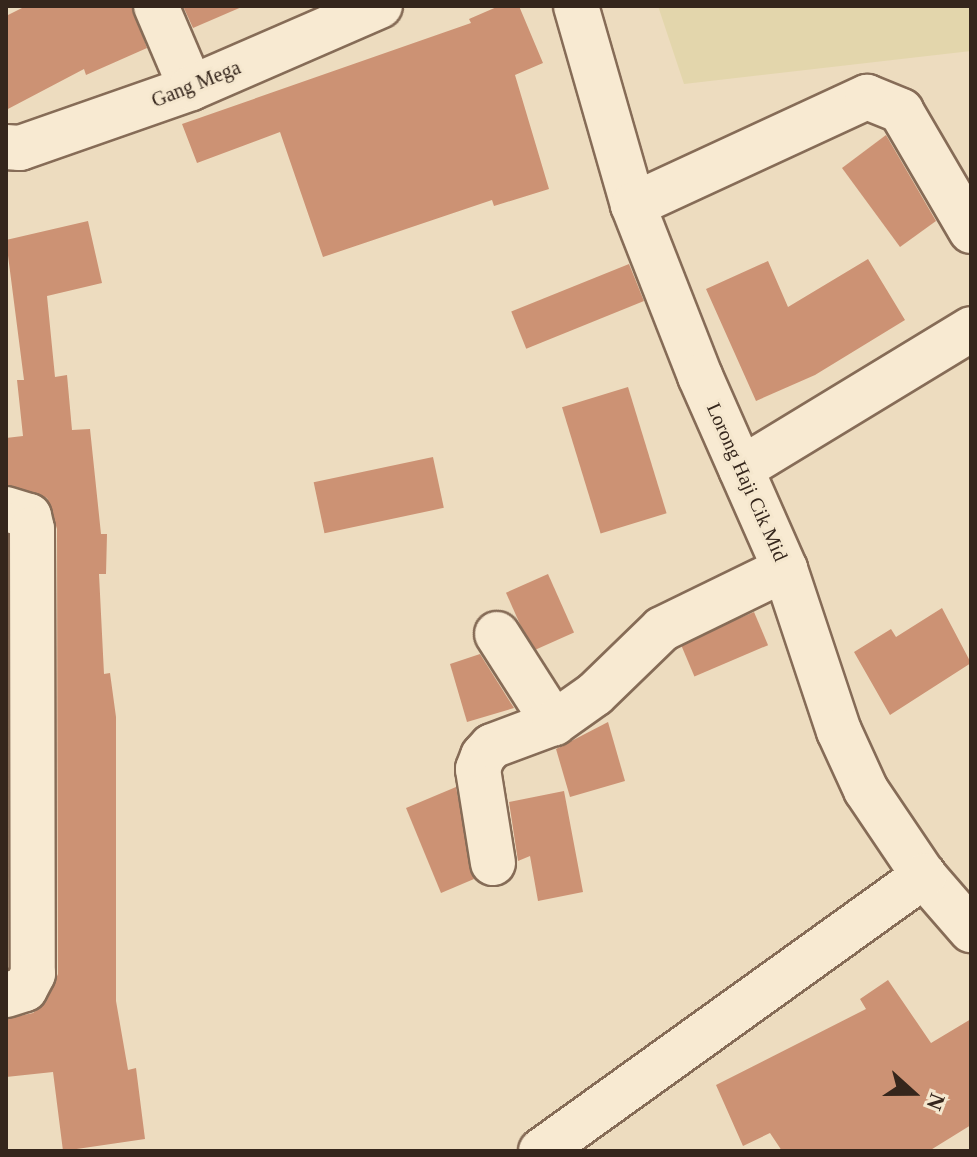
<!DOCTYPE html>
<html>
<head>
<meta charset="utf-8">
<style>
  body { margin:0 }
  #map { position:relative; width:977px; height:1157px; overflow:hidden; background:#eddcbf; font-family:"Times New Roman",serif }
  div>[style] { position:absolute }
  .farmland>* { inset:0; background:#e3d6ac }
  .building>* { inset:0; background:#cc9274; transform-origin:0 0 }
  .roads { filter:drop-shadow(2px 0 #866c57) drop-shadow(-2px 0 #866c57) drop-shadow(0 2px #866c57) drop-shadow(0 -2px #866c57) }
  .minor>* { height:44px; margin:-22px; padding:0 22px; transform-origin:22px; border-radius:22px; background:#f8ead2 }
  span { translate:-50% -50%; white-space:nowrap; text-align:center; line-height:1.15; -webkit-text-stroke:6px #f5e7ce; paint-order:stroke }
  .street-label { font-size:20px; color:#35261c }
  .frame { position:absolute; inset:0; border:8px solid #35261c; pointer-events:none }
  .north { position:absolute; left:873px; top:1053px; width:80px; height:80px; -webkit-text-stroke:6px #f5e7ce; paint-order:stroke; rotate:111deg; font-size:22px; font-weight:700; line-height:32px; text-align:center; color:#35261c }
  .north::after { content:''; display:block; margin:auto; width:28px; height:36px; background:#35261c; clip-path:polygon(50% 0,100% 100%,50% 72%,0 100%) }
</style>
</head>
<body>
<div id="map">
  <div class="farmland">
    <i style="clip-path:polygon(658px 6px,971px 6px,971px 51px,684px 84px)"></i>
  </div>
  <div class="building">
    <i style="clip-path:polygon(26px 6px,132px 6px,147px 48px,86px 75px,84px 69px,6px 110px,6px 16px)"></i>
    <i style="clip-path:polygon(183px 6px,244px 6px,193px 28px)"></i>
    <i style="clip-path:polygon(499px 6px,519px 6px,543px 63px,515px 75px,549px 189px,494px 206px,492px 200px,323px 257px,280px 132px,197px 163px,182px 124px,471px 23px,469px 19px)"></i>
    <i style="clip-path:polygon(886px 135px,936px 221px,900px 247px,842px 168px)"></i>
    <i style="clip-path:polygon(88px 221px,102px 283px,47px 296px,55px 377px,67px 375px,72px 430px,90px 429px,101px 534px,107px 534px,106px 574px,99px 574px,104px 674px,110px 673px,116px 717px,116px 1001px,128px 1070px,136px 1068px,145px 1139px,63px 1151px,53px 1072px,6px 1077px,6px 1019px,33px 1013px,46px 1002px,58px 974px,57px 529px,47px 498px,6px 485px,6px 438px,23px 436px,17px 380px,24px 380px,6px 240px)"></i>
    <i style="clip-path:polygon(868px 259px,905px 320px,815px 375px,756px 401px,706px 289px,768px 261px,788px 307px)"></i>
    <i style="left:629px;top:264px;width:40px;height:127px;rotate:68deg"></i>
    <i style="left:628px;top:387px;width:132px;height:69px;rotate:73deg"></i>
    <i style="left:433px;top:457px;width:52px;height:122px;rotate:78deg"></i>
    <i style="clip-path:polygon(6px 535px,8px 968px,6px 969px)"></i>
    <i style="left:548px;top:574px;width:64px;height:46px;rotate:66deg"></i>
    <i style="clip-path:polygon(942px 608px,971px 663px,890px 715px,854px 652px,891px 629px,896px 637px)"></i>
    <i style="left:754px;top:612px;width:36px;height:80px;rotate:67deg"></i>
    <i style="clip-path:polygon(480px 654px,514px 708px,467px 722px,450px 664px)"></i>
    <i style="clip-path:polygon(608px 722px,625px 781px,570px 797px,556px 749px)"></i>
    <i style="clip-path:polygon(456px 787px,474px 879px,441px 893px,406px 808px)"></i>
    <i style="clip-path:polygon(564px 791px,583px 892px,538px 901px,530px 856px,518px 861px,509px 802px)"></i>
    <i style="clip-path:polygon(888px 980px,931px 1043px,971px 1019px,971px 1125px,929px 1151px,782px 1151px,770px 1133px,743px 1146px,716px 1085px,866px 1009px,860px 999px)"></i>
  </div>
  <div class="roads">
    <div class="minor">
      <i style="left:156px;top:6px;width:89px;rotate:66.9deg"></i>
      <i style="left:576px;top:6px;width:207px;rotate:74deg"></i>
      <i style="left:633px;top:205px;width:184px;rotate:68.6deg"></i>
      <i style="left:700px;top:376px;width:211px;rotate:66.2deg"></i>
      <i style="left:785px;top:569px;width:171px;rotate:71.6deg"></i>
      <i style="left:839px;top:731px;width:65px;rotate:65.4deg"></i>
      <i style="left:866px;top:790px;width:104px;rotate:56deg"></i>
      <i style="left:924px;top:876px;width:72px;rotate:49deg"></i>
      <i style="left:6px;top:147px;width:14px;rotate:4deg"></i>
      <i style="left:20px;top:148px;width:181px;rotate:-19.3deg"></i>
      <i style="left:191px;top:88px;width:206px;rotate:-23.5deg"></i>
      <i style="left:633px;top:205px;width:258px;rotate:-24.8deg"></i>
      <i style="left:867px;top:97px;width:37px;rotate:22deg"></i>
      <i style="left:901px;top:111px;width:139px;rotate:59.7deg"></i>
      <i style="left:741px;top:469px;width:269px;rotate:-31.3deg"></i>
      <i style="left:6px;top:509px;width:24px;rotate:17deg"></i>
      <i style="left:29px;top:516px;width:13px;rotate:77deg"></i>
      <i style="left:32px;top:529px;width:445px;rotate:89.9deg"></i>
      <i style="left:33px;top:974px;width:17px;rotate:118deg"></i>
      <i style="left:25px;top:989px;width:20px;rotate:162deg"></i>
      <i style="left:497px;top:634px;width:106px;rotate:57.4deg"></i>
      <i style="left:493px;top:863px;width:95px;rotate:-99.1deg"></i>
      <i style="left:478px;top:769px;width:14px;rotate:-69deg"></i>
      <i style="left:483px;top:756px;width:13px;rotate:-48deg"></i>
      <i style="left:492px;top:746px;width:66px;rotate:-20.4deg"></i>
      <i style="left:554px;top:723px;width:50px;rotate:-35.3deg"></i>
      <i style="left:595px;top:694px;width:93px;rotate:-44.1deg"></i>
      <i style="left:662px;top:629px;width:137px;rotate:-26deg"></i>
      <i style="left:541px;top:1151px;width:472px;rotate:-35.7deg"></i>
    </div>
  </div>
  <div class="street-label">
    <span style="left:196px;top:84px;rotate:-22deg">Gang Mega</span>
    <span style="left:747px;top:482px;rotate:66deg">Lorong Haji Cik Mid</span>
  </div>
  <div class="frame"></div>
  <div class="north">N</div>
</div>
</body>
</html>
